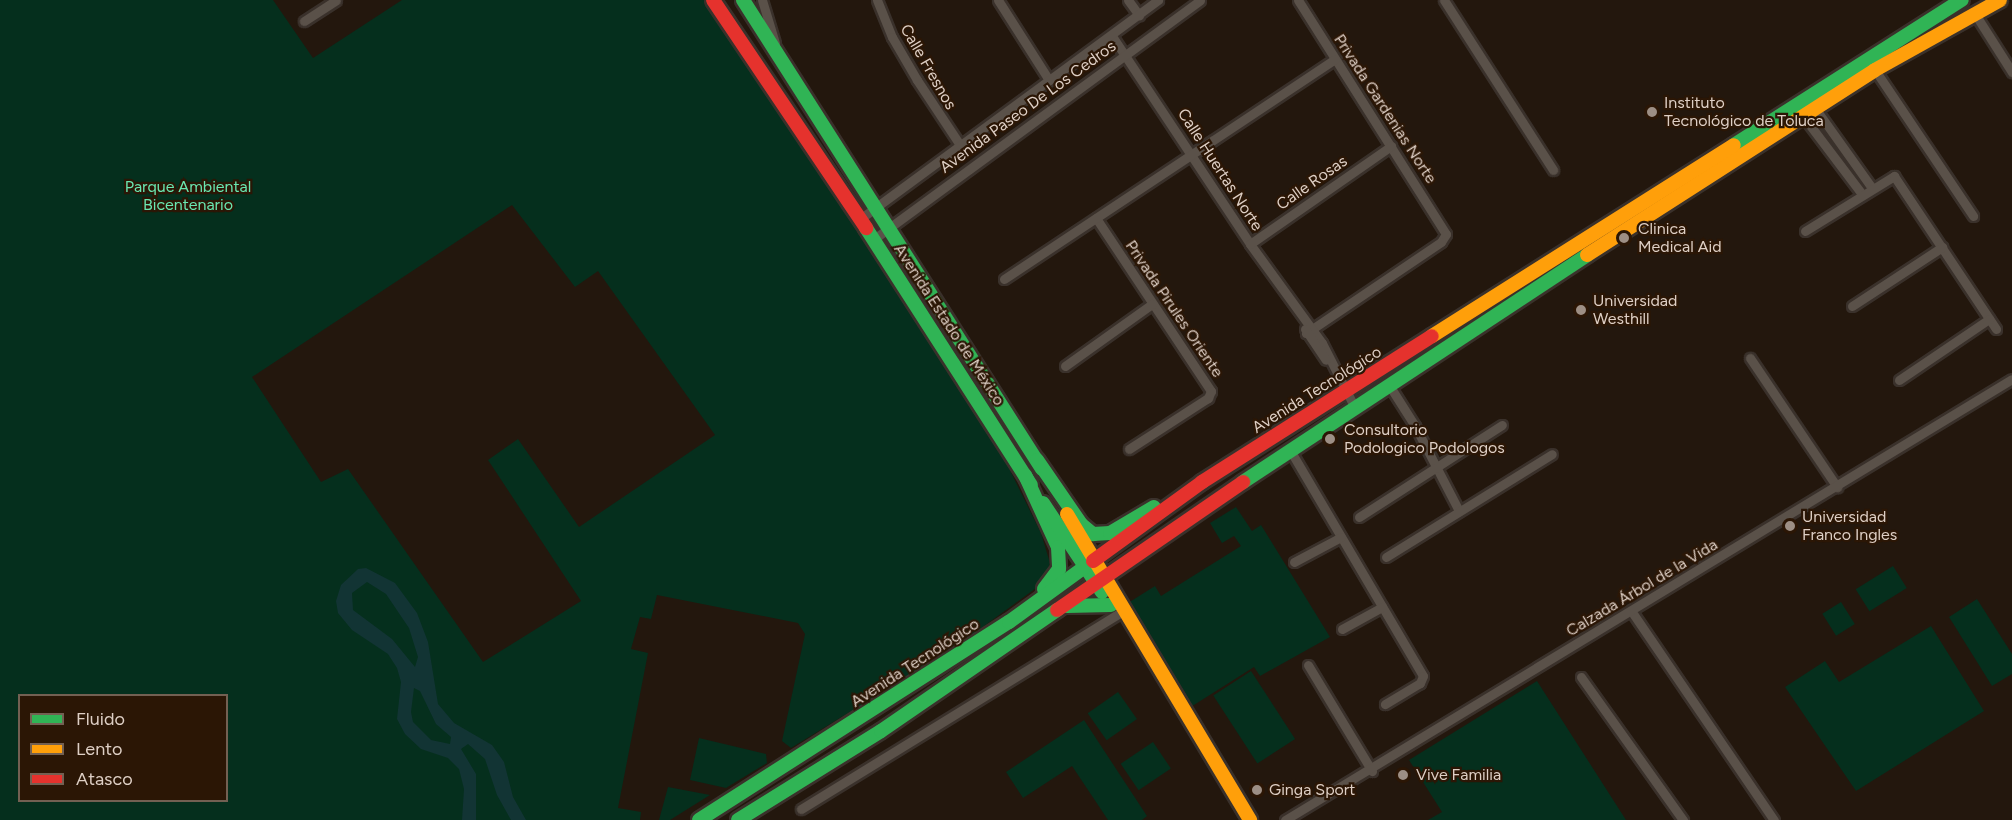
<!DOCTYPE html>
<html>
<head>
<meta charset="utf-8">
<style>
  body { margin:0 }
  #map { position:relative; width:2012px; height:820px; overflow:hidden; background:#23170d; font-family:Figtree,sans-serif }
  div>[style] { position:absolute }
  .green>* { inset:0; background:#052f1d; transform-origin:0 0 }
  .water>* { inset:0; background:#123434 }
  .roads { filter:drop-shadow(2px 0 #3a312b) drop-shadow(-2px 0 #3a312b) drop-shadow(0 2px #3a312b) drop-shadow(0 -2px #3a312b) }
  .street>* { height:9px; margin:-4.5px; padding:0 4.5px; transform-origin:4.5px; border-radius:4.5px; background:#5a5149 }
  .fast>* { height:14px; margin:-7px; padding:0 7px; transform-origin:7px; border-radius:7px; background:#30b455 }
  .slow>* { height:14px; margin:-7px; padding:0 7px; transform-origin:7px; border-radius:7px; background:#ff9f0a }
  .jam>* { height:14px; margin:-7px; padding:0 7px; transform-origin:7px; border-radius:7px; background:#e5322d }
  .dots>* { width:16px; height:16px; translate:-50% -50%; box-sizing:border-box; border:3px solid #2b1605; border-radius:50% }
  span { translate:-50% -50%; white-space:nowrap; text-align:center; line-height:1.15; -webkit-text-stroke:4.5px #2b1605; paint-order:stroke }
  .street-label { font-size:16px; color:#decfc5 }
  .poi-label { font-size:16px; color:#decfc5 }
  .left { translate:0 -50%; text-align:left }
  .park-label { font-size:16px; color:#69e7b1 }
  .legend { position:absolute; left:18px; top:694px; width:210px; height:108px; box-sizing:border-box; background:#2b1605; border:2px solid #736052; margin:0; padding:8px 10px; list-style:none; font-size:18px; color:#decfc5 }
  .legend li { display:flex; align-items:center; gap:12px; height:30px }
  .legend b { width:30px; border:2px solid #736052 }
</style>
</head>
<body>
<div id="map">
  <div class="green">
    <i style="clip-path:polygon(evenodd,0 0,273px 0,313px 58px,402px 0,706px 0,877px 254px,999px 448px,1041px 533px,1050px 563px,1043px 583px,954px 648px,791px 748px,782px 741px,805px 634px,798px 623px,657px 595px,651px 619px,640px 617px,631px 649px,648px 653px,618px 808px,641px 812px,640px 820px,0 820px,0 0,512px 205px,575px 287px,598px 271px,715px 435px,579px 527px,518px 439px,488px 460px,581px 601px,483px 662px,348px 469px,321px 482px,252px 377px,512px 205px,0 0,20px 696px,226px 696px,226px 800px,20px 800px,20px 696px)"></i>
    <i style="clip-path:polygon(1236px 507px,1252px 531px,1261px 525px,1330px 637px,1260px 676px,1254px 667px,1186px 710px,1128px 603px,1155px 586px,1161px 596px,1241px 546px,1234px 536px,1222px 543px,1210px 523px)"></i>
    <i style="left:1893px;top:566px;width:26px;height:44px;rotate:58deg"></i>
    <i style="clip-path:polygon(1977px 599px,2012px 654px,2012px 674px,1992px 686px,1949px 617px)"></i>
    <i style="left:1841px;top:602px;width:26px;height:22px;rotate:58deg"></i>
    <i style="clip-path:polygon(1931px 626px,1984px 711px,1856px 791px,1785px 687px,1825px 661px,1839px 682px)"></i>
    <i style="left:1251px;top:671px;width:81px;height:45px;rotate:57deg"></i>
    <i style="clip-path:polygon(1537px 681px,1626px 820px,1428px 820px,1442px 812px,1409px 760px)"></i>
    <i style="left:1118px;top:692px;width:33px;height:37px;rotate:55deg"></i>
    <i style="clip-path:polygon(1084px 720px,1147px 816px,1142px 820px,1108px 820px,1072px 766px,1023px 798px,1006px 772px)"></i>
    <i style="clip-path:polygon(699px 738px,766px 754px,767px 763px,726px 788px,690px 780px)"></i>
    <i style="left:1153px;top:742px;width:32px;height:39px;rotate:56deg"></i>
    <i style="clip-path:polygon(668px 787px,710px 795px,670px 820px,659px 820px)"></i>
  </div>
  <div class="water">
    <i style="clip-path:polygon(evenodd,366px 568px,395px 583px,417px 613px,428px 642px,438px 704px,454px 723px,492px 745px,504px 762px,513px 797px,526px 820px,511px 820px,497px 795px,485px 759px,468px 744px,461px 749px,476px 774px,476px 820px,462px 820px,464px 789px,459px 769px,448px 758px,421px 749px,405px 734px,397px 719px,401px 682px,397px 668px,388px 654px,352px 630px,338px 613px,336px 601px,341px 585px,358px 569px,366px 568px,367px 582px,386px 594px,409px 628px,418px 657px,415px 667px,392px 639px,353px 610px,352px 593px,367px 582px,366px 568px,414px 688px,420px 691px,436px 724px,451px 737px,450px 744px,431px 740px,413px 722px,411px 712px,414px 688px)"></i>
  </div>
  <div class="roads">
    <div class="street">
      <i style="left:762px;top:0;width:45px;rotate:73.2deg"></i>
      <i style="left:877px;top:0;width:40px;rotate:68deg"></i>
      <i style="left:892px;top:37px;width:50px;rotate:59.8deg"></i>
      <i style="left:917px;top:80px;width:78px;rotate:56.5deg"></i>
      <i style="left:998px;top:0;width:95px;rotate:57.5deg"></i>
      <i style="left:1128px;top:0;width:19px;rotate:54deg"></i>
      <i style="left:1298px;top:0;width:277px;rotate:57.7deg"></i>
      <i style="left:1446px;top:234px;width:9px;rotate:122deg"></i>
      <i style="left:1441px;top:242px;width:163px;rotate:146deg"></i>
      <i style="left:1444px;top:0;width:202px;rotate:57.3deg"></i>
      <i style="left:1975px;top:14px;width:69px;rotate:57.5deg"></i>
      <i style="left:304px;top:21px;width:38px;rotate:-33deg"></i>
      <i style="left:1112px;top:36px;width:250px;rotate:56.4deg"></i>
      <i style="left:1250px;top:244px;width:122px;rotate:54deg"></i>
      <i style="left:1322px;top:343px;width:73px;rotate:63.1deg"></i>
      <i style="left:1875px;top:70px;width:176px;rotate:56.1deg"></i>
      <i style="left:1815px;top:108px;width:98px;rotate:54.5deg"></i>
      <i style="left:1803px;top:116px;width:98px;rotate:52.9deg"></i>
      <i style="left:1096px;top:218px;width:208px;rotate:56.4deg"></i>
      <i style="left:1211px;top:391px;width:8px;rotate:113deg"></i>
      <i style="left:1208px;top:398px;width:94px;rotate:147.2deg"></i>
      <i style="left:860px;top:219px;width:370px;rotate:-36.3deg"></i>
      <i style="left:1805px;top:231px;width:105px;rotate:-31.7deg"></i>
      <i style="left:1894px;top:176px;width:184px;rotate:56.3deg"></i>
      <i style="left:874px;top:239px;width:404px;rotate:-36.2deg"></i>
      <i style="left:1250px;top:244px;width:172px;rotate:-34.8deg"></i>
      <i style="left:1004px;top:279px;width:397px;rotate:-33.6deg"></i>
      <i style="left:1852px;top:306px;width:108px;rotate:-33.2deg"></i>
      <i style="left:1305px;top:329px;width:37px;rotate:56deg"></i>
      <i style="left:1750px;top:358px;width:156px;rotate:56deg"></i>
      <i style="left:1065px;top:366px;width:107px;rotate:-35.5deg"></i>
      <i style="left:1899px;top:380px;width:109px;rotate:-34.1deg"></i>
      <i style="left:1389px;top:385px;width:49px;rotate:57.6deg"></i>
      <i style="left:1415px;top:426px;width:96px;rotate:62.6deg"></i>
      <i style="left:1290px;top:450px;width:262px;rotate:59.5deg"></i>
      <i style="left:1423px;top:676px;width:8px;rotate:113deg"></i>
      <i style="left:1420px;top:683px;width:41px;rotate:149deg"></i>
      <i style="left:1359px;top:517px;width:170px;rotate:-32.8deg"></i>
      <i style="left:1386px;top:557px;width:195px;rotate:-31.8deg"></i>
      <i style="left:1294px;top:562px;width:53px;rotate:-28deg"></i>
      <i style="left:1632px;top:612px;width:252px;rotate:55.7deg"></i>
      <i style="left:1342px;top:629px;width:46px;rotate:-28.8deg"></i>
      <i style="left:1308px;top:665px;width:124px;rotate:58.9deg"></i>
      <i style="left:1581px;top:677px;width:176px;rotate:54.5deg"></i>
      <i style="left:801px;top:809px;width:378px;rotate:-31.6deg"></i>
      <i style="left:1285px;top:820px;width:850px;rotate:-31.24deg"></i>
    </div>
    <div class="fast">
      <i style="left:743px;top:0;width:556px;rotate:57.48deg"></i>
      <i style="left:1734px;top:145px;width:270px;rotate:-32.5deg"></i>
      <i style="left:866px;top:228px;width:305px;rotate:57.3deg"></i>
      <i style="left:1037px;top:460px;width:78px;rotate:55.5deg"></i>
      <i style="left:1081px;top:524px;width:16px;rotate:40deg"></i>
      <i style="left:1093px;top:534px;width:17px;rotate:-3deg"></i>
      <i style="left:1110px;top:533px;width:51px;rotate:-30.6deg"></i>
      <i style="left:1025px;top:475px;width:79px;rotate:65.4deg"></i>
      <i style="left:1058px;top:547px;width:22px;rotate:87deg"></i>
      <i style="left:1059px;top:569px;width:25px;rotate:127deg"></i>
      <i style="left:1243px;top:482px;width:412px;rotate:-33.4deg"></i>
      <i style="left:1043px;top:503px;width:107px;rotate:56.5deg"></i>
      <i style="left:1067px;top:606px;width:44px;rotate:-1.3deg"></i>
      <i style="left:699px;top:820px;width:368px;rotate:-32.6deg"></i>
      <i style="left:1009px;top:622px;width:104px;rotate:-36deg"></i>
      <i style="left:738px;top:820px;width:168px;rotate:-31.9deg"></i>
      <i style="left:881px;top:731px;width:214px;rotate:-34.5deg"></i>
    </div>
    <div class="slow">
      <i style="left:1587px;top:255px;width:342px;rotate:-32.7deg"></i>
      <i style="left:1875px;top:70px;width:143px;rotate:-29.2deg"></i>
      <i style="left:1432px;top:336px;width:357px;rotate:-32.3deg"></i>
      <i style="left:1067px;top:514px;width:357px;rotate:59.1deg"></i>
    </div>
    <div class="jam">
      <i style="left:713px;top:0;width:275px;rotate:56.1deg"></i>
      <i style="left:1093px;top:561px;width:135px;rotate:-35.9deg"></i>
      <i style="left:1202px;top:482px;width:272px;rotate:-32.4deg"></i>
      <i style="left:1057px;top:610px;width:226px;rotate:-34.5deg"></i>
    </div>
  </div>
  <div class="dots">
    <i style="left:1652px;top:112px;background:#9d8f85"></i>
    <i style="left:1624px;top:238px;background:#9d8f85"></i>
    <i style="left:1581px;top:310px;background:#9d8f85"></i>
    <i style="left:1330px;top:439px;background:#9d8f85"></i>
    <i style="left:1790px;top:526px;background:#9d8f85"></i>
    <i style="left:1403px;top:775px;background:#9d8f85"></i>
    <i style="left:1257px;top:790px;background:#9d8f85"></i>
  </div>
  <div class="street-label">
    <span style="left:928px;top:67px;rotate:60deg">Calle Fresnos</span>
    <span style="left:1028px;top:107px;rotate:-36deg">Avenida Paseo De Los Cedros</span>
    <span style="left:1385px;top:109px;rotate:57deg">Privada Gardenias Norte</span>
    <span style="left:1220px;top:170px;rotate:57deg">Calle Huertas Norte</span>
    <span style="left:1312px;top:183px;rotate:-35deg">Calle Rosas</span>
    <span style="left:1174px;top:309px;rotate:56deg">Privada Pirules Oriente</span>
    <span style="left:949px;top:325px;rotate:57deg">Avenida Estado de México</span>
    <span style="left:1317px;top:390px;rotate:-32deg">Avenida Tecnológico</span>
    <span style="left:1642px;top:588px;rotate:-31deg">Calzada Árbol de la Vida</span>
    <span style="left:915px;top:663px;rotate:-33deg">Avenida Tecnológico</span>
  </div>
  <div class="poi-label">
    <span class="left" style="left:1664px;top:112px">Instituto<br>Tecnológico de Toluca</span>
    <span class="left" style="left:1638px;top:238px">Clinica<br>Medical Aid</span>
    <span class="left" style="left:1593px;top:310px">Universidad<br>Westhill</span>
    <span class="left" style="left:1344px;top:439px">Consultorio<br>Podologico Podologos</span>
    <span class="left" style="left:1802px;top:526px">Universidad<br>Franco Ingles</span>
    <span class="left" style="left:1416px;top:775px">Vive Familia</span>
    <span class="left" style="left:1269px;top:790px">Ginga Sport</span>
  </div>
  <div class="park-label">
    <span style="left:188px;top:196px">Parque Ambiental<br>Bicentenario</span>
  </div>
  <ul class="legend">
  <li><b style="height:8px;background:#30b455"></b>Fluido</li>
  <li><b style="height:8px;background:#ff9f0a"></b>Lento</li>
  <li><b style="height:8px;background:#e5322d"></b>Atasco</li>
  </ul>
</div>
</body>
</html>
